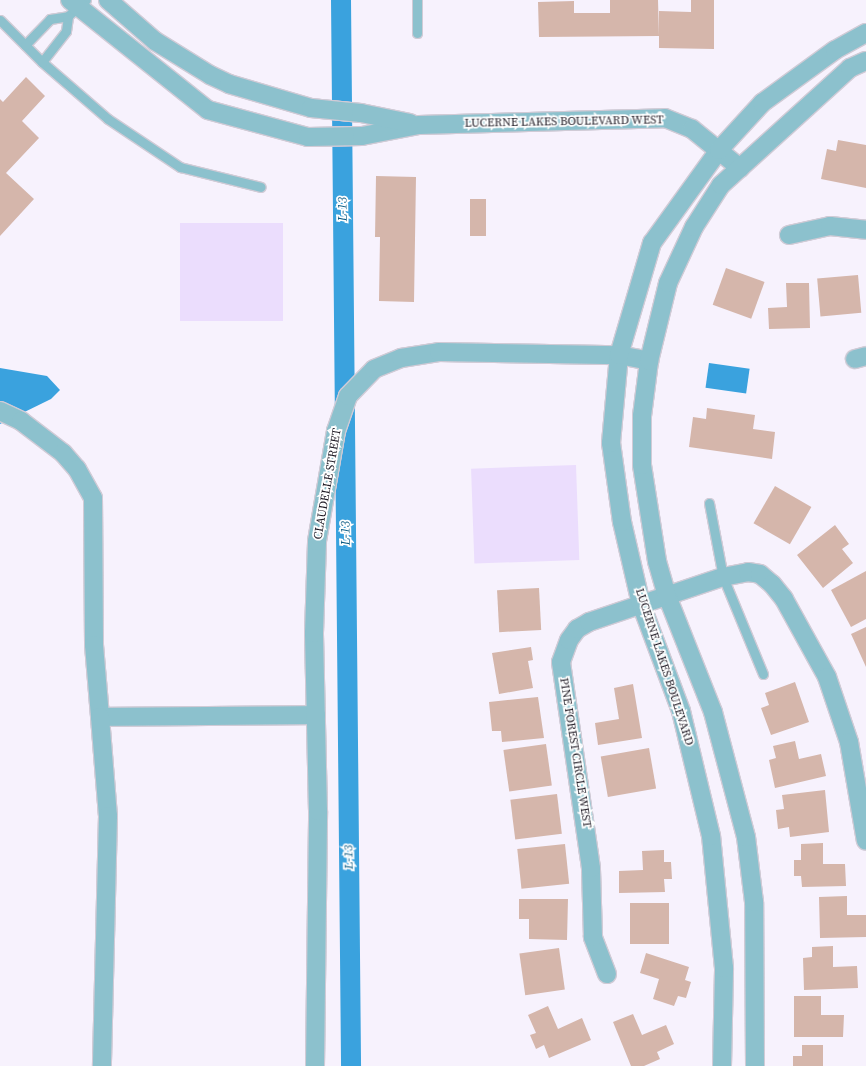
<!DOCTYPE html>
<html>
<head>
<meta charset="utf-8">
<style>
  body { margin:0 }
  #map { position:relative; width:866px; height:1066px; overflow:hidden; background:#f7f2fd; font-family:"Source Serif 4",serif }
  div>[style] { position:absolute }
  .green>* { inset:0; background:#ebddfd; transform-origin:0 0 }
  .water>* { inset:0; background:#3aa2de; transform-origin:0 0 }
  .canal>* { height:20px; margin:-10px; padding:0 10px; transform-origin:10px; border-radius:10px; background:#3aa2de }
  .building>* { inset:0; background:#d5b6ab; transform-origin:0 0 }
  .roads { filter:drop-shadow(1px 0 #d0cbd6) drop-shadow(-1px 0 #d0cbd6) drop-shadow(0 1px #d0cbd6) drop-shadow(0 -1px #d0cbd6) }
  .lane>* { height:9px; margin:-4.5px; padding:0 4.5px; transform-origin:4.5px; border-radius:4.5px; background:#8cc1cd }
  .street>* { height:18px; margin:-9px; padding:0 9px; transform-origin:9px; border-radius:9px; background:#8cc1cd }
  span { translate:-50% -50%; white-space:nowrap; text-align:center; line-height:1.15; -webkit-text-stroke:3.5px #fff; paint-order:stroke }
  .street-label { font-size:12px; color:#201c26 }
  .water-label { font-size:13px; color:#085981; font-style:italic }
</style>
</head>
<body>
<div id="map">
  <div class="green">
    <i style="left:283px;top:223px;width:98px;height:103px;rotate:90deg"></i>
    <i style="left:576px;top:465px;width:95px;height:105px;rotate:88deg"></i>
  </div>
  <div class="water">
    <i style="left:709px;top:363px;width:41px;height:25px;rotate:8deg"></i>
    <i style="clip-path:polygon(0 368px,47px 376px,60px 390px,51px 399px,0 424px)"></i>
  </div>
  <div class="canal">
    <i style="left:341px;top:0;width:1066px;rotate:89.46deg"></i>
  </div>
  <div class="building">
    <i style="clip-path:polygon(610px 0,658px 0,659px 36px,539px 37px,538px 2px,574px 1px,574px 13px,610px 13px)"></i>
    <i style="clip-path:polygon(691px 0,714px 0,714px 49px,659px 48px,659px 11px,691px 12px)"></i>
    <i style="clip-path:polygon(26px 77px,45px 96px,22px 121px,39px 138px,6px 173px,34px 199px,0 236px,0 99px,3px 102px)"></i>
    <i style="clip-path:polygon(838px 140px,866px 145px,866px 188px,821px 179px,827px 149px,836px 151px)"></i>
    <i style="clip-path:polygon(376px 176px,416px 177px,414px 302px,379px 301px,380px 237px,375px 237px)"></i>
    <i style="left:470px;top:199px;width:16px;height:37px"></i>
    <i style="left:726px;top:268px;width:41px;height:39px;rotate:20deg"></i>
    <i style="left:858px;top:275px;width:38px;height:41px;rotate:85deg"></i>
    <i style="clip-path:polygon(786px 283px,809px 283px,810px 328px,769px 329px,768px 308px,787px 307px)"></i>
    <i style="clip-path:polygon(707px 408px,755px 415px,753px 429px,775px 432px,772px 459px,689px 447px,693px 417px,706px 419px)"></i>
    <i style="left:775px;top:486px;width:42px;height:43px;rotate:30deg"></i>
    <i style="clip-path:polygon(835px 525px,849px 544px,842px 549px,853px 563px,823px 588px,797px 555px)"></i>
    <i style="clip-path:polygon(866px 571px,866px 619px,851px 627px,831px 590px)"></i>
    <i style="left:539px;top:588px;width:42px;height:42px;rotate:87deg"></i>
    <i style="clip-path:polygon(866px 627px,866px 667px,851px 634px)"></i>
    <i style="clip-path:polygon(531px 647px,533px 660px,528px 661px,533px 688px,499px 694px,492px 653px)"></i>
    <i style="clip-path:polygon(795px 682px,809px 722px,771px 735px,761px 708px,769px 705px,765px 693px)"></i>
    <i style="clip-path:polygon(633px 684px,642px 738px,598px 745px,595px 723px,619px 719px,614px 688px)"></i>
    <i style="clip-path:polygon(538px 697px,544px 738px,502px 742px,501px 731px,492px 731px,489px 702px)"></i>
    <i style="clip-path:polygon(795px 741px,799px 759px,821px 754px,826px 776px,775px 788px,769px 760px,776px 758px,773px 746px)"></i>
    <i style="left:546px;top:744px;width:42px;height:43px;rotate:82deg"></i>
    <i style="left:649px;top:748px;width:41px;height:49px;rotate:80deg"></i>
    <i style="clip-path:polygon(825px 790px,829px 832px,790px 837px,789px 827px,778px 829px,776px 810px,784px 809px,782px 795px)"></i>
    <i style="left:557px;top:794px;width:40px;height:47px;rotate:83deg"></i>
    <i style="clip-path:polygon(823px 843px,823px 864px,845px 864px,846px 886px,802px 887px,801px 876px,794px 876px,794px 860px,801px 860px,801px 844px)"></i>
    <i style="left:565px;top:844px;width:40px;height:48px;rotate:84deg"></i>
    <i style="clip-path:polygon(664px 850px,664px 862px,671px 862px,672px 879px,664px 879px,665px 892px,619px 893px,619px 871px,643px 870px,642px 851px)"></i>
    <i style="clip-path:polygon(847px 896px,847px 915px,866px 915px,866px 937px,820px 938px,819px 897px)"></i>
    <i style="clip-path:polygon(519px 899px,568px 899px,567px 940px,529px 939px,529px 919px,519px 919px)"></i>
    <i style="left:630px;top:903px;width:39px;height:41px"></i>
    <i style="clip-path:polygon(833px 946px,833px 967px,857px 966px,858px 988px,804px 990px,803px 958px,812px 957px,812px 947px)"></i>
    <i style="left:559px;top:948px;width:42px;height:40px;rotate:82deg"></i>
    <i style="clip-path:polygon(646px 953px,689px 967px,685px 980px,691px 982px,686px 998px,678px 996px,674px 1006px,653px 999px,659px 979px,640px 973px)"></i>
    <i style="clip-path:polygon(794px 996px,821px 996px,821px 1015px,844px 1015px,843px 1037px,794px 1037px)"></i>
    <i style="clip-path:polygon(548px 1006px,558px 1029px,582px 1018px,591px 1040px,549px 1058px,544px 1045px,536px 1049px,530px 1035px,536px 1033px,528px 1015px)"></i>
    <i style="clip-path:polygon(633px 1014px,642px 1035px,666px 1025px,674px 1044px,657px 1052px,660px 1059px,644px 1066px,631px 1066px,613px 1022px)"></i>
    <i style="clip-path:polygon(802px 1045px,823px 1045px,823px 1066px,793px 1066px,793px 1056px,802px 1056px)"></i>
  </div>
  <div class="roads">
    <div class="lane">
      <i style="left:417px;top:0;width:33px;rotate:90deg"></i>
      <i style="left:0;top:20px;width:59px;rotate:45deg"></i>
      <i style="left:42px;top:62px;width:87px;rotate:40.8deg"></i>
      <i style="left:108px;top:119px;width:87px;rotate:33.7deg"></i>
      <i style="left:180px;top:167px;width:83px;rotate:13.9deg"></i>
      <i style="left:25px;top:45px;width:36px;rotate:-46deg"></i>
      <i style="left:50px;top:19px;width:18px;rotate:-9deg"></i>
      <i style="left:68px;top:16px;width:24px;rotate:-42deg"></i>
      <i style="left:42px;top:62px;width:39px;rotate:-52deg"></i>
      <i style="left:66px;top:31px;width:15px;rotate:-82deg"></i>
      <i style="left:709px;top:503px;width:75px;rotate:79.3deg"></i>
      <i style="left:723px;top:577px;width:105px;rotate:67.6deg"></i>
    </div>
    <div class="street">
      <i style="left:70px;top:0;width:176px;rotate:38.6deg"></i>
      <i style="left:208px;top:110px;width:104px;rotate:15.1deg"></i>
      <i style="left:308px;top:137px;width:54px;rotate:-1.1deg"></i>
      <i style="left:362px;top:136px;width:58px;rotate:-10.9deg"></i>
      <i style="left:419px;top:125px;width:246px;rotate:-1.6deg"></i>
      <i style="left:665px;top:118px;width:29px;rotate:22deg"></i>
      <i style="left:692px;top:129px;width:62px;rotate:39.1deg"></i>
      <i style="left:108px;top:0;width:62px;rotate:41.1deg"></i>
      <i style="left:155px;top:41px;width:65px;rotate:31.7deg"></i>
      <i style="left:210px;top:75px;width:21px;rotate:25deg"></i>
      <i style="left:229px;top:84px;width:85px;rotate:16.3deg"></i>
      <i style="left:311px;top:108px;width:50px;rotate:5.7deg"></i>
      <i style="left:361px;top:113px;width:50px;rotate:11.5deg"></i>
      <i style="left:789px;top:235px;width:42px;rotate:-12.4deg"></i>
      <i style="left:830px;top:226px;width:36px;rotate:6deg"></i>
      <i style="left:855px;top:359px;width:11px;rotate:-15deg"></i>
      <i style="left:0;top:411px;width:23px;rotate:25deg"></i>
      <i style="left:21px;top:421px;width:53px;rotate:37.3deg"></i>
      <i style="left:63px;top:453px;width:21px;rotate:49deg"></i>
      <i style="left:77px;top:469px;width:33px;rotate:61deg"></i>
      <i style="left:93px;top:498px;width:147px;rotate:89.6deg"></i>
      <i style="left:94px;top:645px;width:72px;rotate:85.2deg"></i>
      <i style="left:100px;top:717px;width:216px;rotate:-0.5deg"></i>
      <i style="left:100px;top:717px;width:99px;rotate:85.4deg"></i>
      <i style="left:108px;top:816px;width:250px;rotate:91.4deg"></i>
      <i style="left:607px;top:974px;width:40px;rotate:-111deg"></i>
      <i style="left:593px;top:937px;width:69px;rotate:-91.7deg"></i>
      <i style="left:591px;top:868px;width:208px;rotate:-98.3deg"></i>
      <i style="left:561px;top:662px;width:23px;rotate:-70deg"></i>
      <i style="left:569px;top:640px;width:14px;rotate:-54deg"></i>
      <i style="left:577px;top:629px;width:14px;rotate:-30deg"></i>
      <i style="left:589px;top:622px;width:141px;rotate:-18.6deg"></i>
      <i style="left:723px;top:577px;width:25px;rotate:-11deg"></i>
      <i style="left:748px;top:572px;width:12px;rotate:9deg"></i>
      <i style="left:760px;top:574px;width:16px;rotate:40deg"></i>
      <i style="left:772px;top:584px;width:19px;rotate:51deg"></i>
      <i style="left:784px;top:599px;width:89px;rotate:61.1deg"></i>
      <i style="left:827px;top:677px;width:69px;rotate:71.3deg"></i>
      <i style="left:849px;top:742px;width:100px;rotate:80.3deg"></i>
      <i style="left:315px;top:1066px;width:255px;rotate:-89.3deg"></i>
      <i style="left:318px;top:811px;width:178px;rotate:-91.3deg"></i>
      <i style="left:314px;top:633px;width:92px;rotate:-88.1deg"></i>
      <i style="left:317px;top:541px;width:112px;rotate:-80.2deg"></i>
      <i style="left:336px;top:431px;width:37px;rotate:-71deg"></i>
      <i style="left:348px;top:396px;width:37px;rotate:-46deg"></i>
      <i style="left:374px;top:369px;width:29px;rotate:-22deg"></i>
      <i style="left:401px;top:358px;width:38px;rotate:-9deg"></i>
      <i style="left:439px;top:352px;width:180px;rotate:1deg"></i>
      <i style="left:619px;top:355px;width:31px;rotate:11deg"></i>
      <i style="left:722px;top:1066px;width:98px;rotate:-88.8deg"></i>
      <i style="left:724px;top:968px;width:133px;rotate:-95.6deg"></i>
      <i style="left:711px;top:836px;width:129px;rotate:-103.5deg"></i>
      <i style="left:681px;top:711px;width:114px;rotate:-110.5deg"></i>
      <i style="left:641px;top:604px;width:84px;rotate:-103deg"></i>
      <i style="left:622px;top:522px;width:80px;rotate:-97.9deg"></i>
      <i style="left:611px;top:443px;width:88px;rotate:-84.8deg"></i>
      <i style="left:619px;top:355px;width:117px;rotate:-73.6deg"></i>
      <i style="left:652px;top:243px;width:115px;rotate:-54.2deg"></i>
      <i style="left:719px;top:150px;width:64px;rotate:-47.5deg"></i>
      <i style="left:762px;top:103px;width:90px;rotate:-36deg"></i>
      <i style="left:835px;top:50px;width:35px;rotate:-29deg"></i>
      <i style="left:755px;top:1066px;width:164px;rotate:-90.3deg"></i>
      <i style="left:754px;top:902px;width:65px;rotate:-97deg"></i>
      <i style="left:746px;top:837px;width:129px;rotate:-104.8deg"></i>
      <i style="left:713px;top:712px;width:125px;rotate:-111.6deg"></i>
      <i style="left:667px;top:596px;width:36px;rotate:-106deg"></i>
      <i style="left:657px;top:561px;width:97px;rotate:-98.9deg"></i>
      <i style="left:642px;top:465px;width:49px;rotate:-90deg"></i>
      <i style="left:642px;top:416px;width:55px;rotate:-82.7deg"></i>
      <i style="left:649px;top:361px;width:80px;rotate:-76.3deg"></i>
      <i style="left:668px;top:283px;width:62px;rotate:-65.1deg"></i>
      <i style="left:694px;top:227px;width:50px;rotate:-57.3deg"></i>
      <i style="left:721px;top:185px;width:174px;rotate:-42.2deg"></i>
      <i style="left:850px;top:68px;width:17px;rotate:-24deg"></i>
    </div>
  </div>
  <div class="street-label">
    <span style="left:564px;top:122px;rotate:-1deg">LUCERNE LAKES BOULEVARD WEST</span>
    <span style="left:328px;top:484px;rotate:-80deg">CLAUDELLE STREET</span>
    <span style="left:664px;top:667px;rotate:72deg">LUCERNE LAKES BOULEVARD</span>
    <span style="left:575px;top:753px;rotate:81deg">PINE FOREST CIRCLE WEST</span>
  </div>
  <div class="water-label">
    <span style="left:343px;top:209px;rotate:-91deg">L-13</span>
    <span style="left:346px;top:533px;rotate:-91deg">L-13</span>
    <span style="left:349px;top:857px;rotate:-91deg">L-13</span>
  </div>
</div>
</body>
</html>
